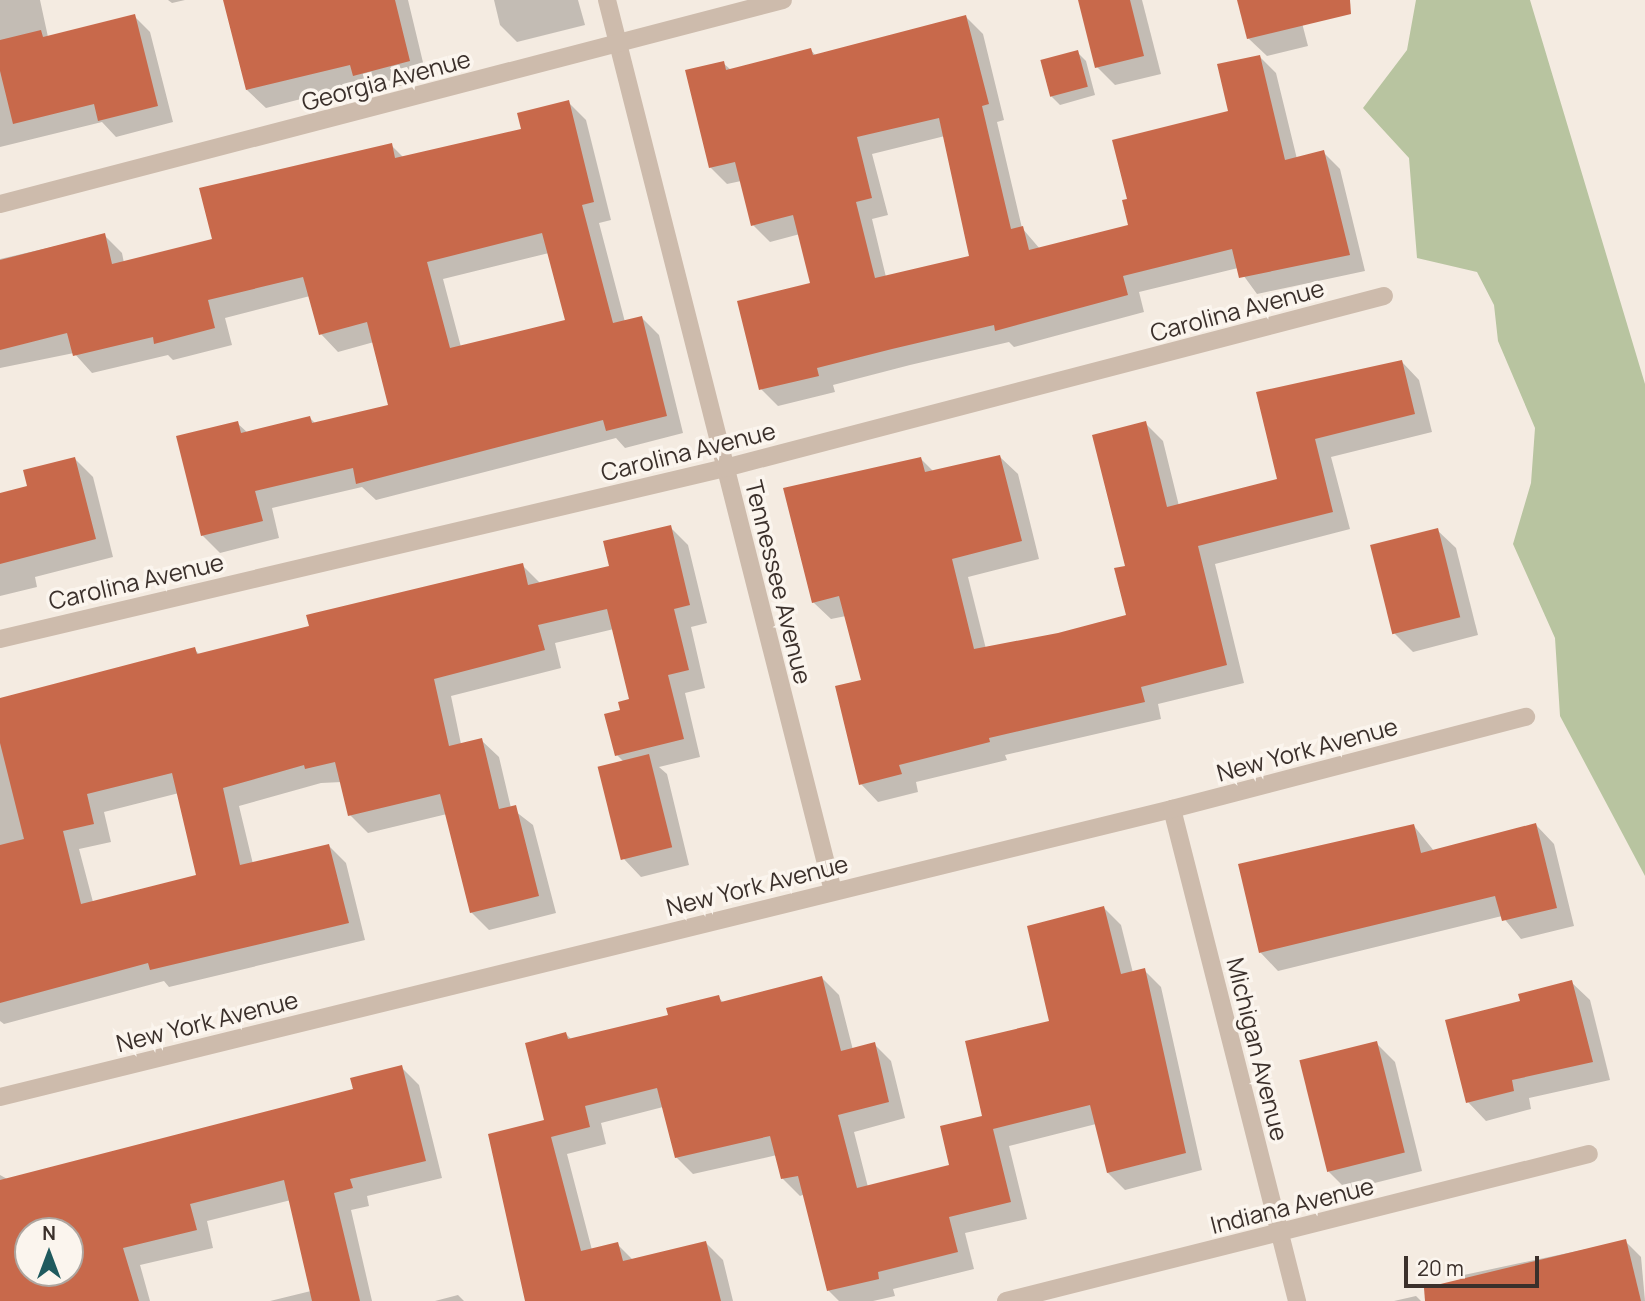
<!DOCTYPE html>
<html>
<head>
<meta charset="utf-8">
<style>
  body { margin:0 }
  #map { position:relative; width:1645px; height:1301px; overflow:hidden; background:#f4ebe1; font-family:Manrope,sans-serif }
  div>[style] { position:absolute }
  .green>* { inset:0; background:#b8c4a0 }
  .shadow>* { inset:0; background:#0003 }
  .building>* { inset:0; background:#c8694b; transform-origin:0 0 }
  .street>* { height:18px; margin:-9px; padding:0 9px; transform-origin:9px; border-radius:9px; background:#cdbbac }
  span { translate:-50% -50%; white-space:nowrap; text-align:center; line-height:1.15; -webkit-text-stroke:7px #fbf5ee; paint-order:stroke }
  .street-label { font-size:24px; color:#3b302b }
  .north { position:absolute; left:14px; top:1217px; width:70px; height:70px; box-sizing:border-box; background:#fbf5ee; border:2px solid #aea6a0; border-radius:50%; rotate:0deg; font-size:19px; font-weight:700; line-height:28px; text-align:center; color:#3b302b }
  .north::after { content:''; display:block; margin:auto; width:24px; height:32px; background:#1f5a5e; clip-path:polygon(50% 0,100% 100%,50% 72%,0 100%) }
  .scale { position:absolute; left:1404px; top:1256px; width:135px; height:32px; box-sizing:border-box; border:4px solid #3b302b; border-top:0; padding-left:9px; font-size:21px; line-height:24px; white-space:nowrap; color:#3b302b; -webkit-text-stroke:5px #fbf5ee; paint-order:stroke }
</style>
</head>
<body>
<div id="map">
  <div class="green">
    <i style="clip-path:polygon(1416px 0,1530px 0,1645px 384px,1645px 876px,1560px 716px,1555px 638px,1513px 544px,1531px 483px,1535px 428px,1498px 341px,1494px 305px,1477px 272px,1417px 258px,1409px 158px,1363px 108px,1407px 50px)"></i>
  </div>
  <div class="shadow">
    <i style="clip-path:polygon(0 0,40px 0,48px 37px,134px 16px,150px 32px,173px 122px,116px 137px,102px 122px,0 147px)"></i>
    <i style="clip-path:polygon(168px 0,185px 0,172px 3px)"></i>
    <i style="clip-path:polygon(225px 0,408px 0,427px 79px,372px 93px,363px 83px,266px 108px,247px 90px)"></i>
    <i style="clip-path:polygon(494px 0,578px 0,585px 25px,517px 42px,500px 25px)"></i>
    <i style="clip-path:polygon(1080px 0,1142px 0,1161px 74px,1115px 85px,1097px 67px)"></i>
    <i style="clip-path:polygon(1239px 0,1296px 0,1308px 46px,1267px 56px,1248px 38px)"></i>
    <i style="clip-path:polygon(evenodd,966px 17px,983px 34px,1004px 120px,997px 122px,1022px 228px,1040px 249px,1130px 227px,1129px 200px,1230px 112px,1260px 57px,1276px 73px,1297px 159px,1323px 152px,1340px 169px,1365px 271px,1257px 294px,1238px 268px,1139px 292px,1144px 312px,1014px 347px,1009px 342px,910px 365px,833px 385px,835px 392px,778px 406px,761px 389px,812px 284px,800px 234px,770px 242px,753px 225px,741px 181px,727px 184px,710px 167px,723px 63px,731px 70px,811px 50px,816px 56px,966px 17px,945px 136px,972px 257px,886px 277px,872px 219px,888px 215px,872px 154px,945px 136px)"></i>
    <i style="clip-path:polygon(1077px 52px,1086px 61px,1095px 95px,1060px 105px,1051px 96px)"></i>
    <i style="clip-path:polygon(evenodd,568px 102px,586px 120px,611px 220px,599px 223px,625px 322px,642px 318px,659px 335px,683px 433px,625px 448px,616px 438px,376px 500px,362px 487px,272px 508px,279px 538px,220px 553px,202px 535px,237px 423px,248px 433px,310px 418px,316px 424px,390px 406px,374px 342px,338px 352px,321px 334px,310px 296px,225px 318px,232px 345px,173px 360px,168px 355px,92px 373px,74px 353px,0 368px,0 259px,104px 235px,122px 253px,124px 263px,214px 240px,391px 145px,404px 158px,523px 130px,568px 102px,549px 253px,567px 321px,461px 347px,443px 279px,549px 253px)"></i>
    <i style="clip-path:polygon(1402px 362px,1419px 380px,1432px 432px,1331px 457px,1350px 529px,1215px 564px,1244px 683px,1158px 704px,1161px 719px,1005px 755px,1007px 760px,916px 782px,918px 792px,878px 802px,861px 784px,863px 681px,846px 616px,831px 619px,813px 602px,921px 459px,934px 472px,1000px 457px,1018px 474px,1039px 559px,968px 577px,986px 649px,1058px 634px,1128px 617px,1127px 567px,1145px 423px,1163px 441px,1179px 506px,1279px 480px,1258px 393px)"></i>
    <i style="clip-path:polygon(75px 459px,93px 477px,113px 557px,35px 577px,37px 587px,0 596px,0 495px,29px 488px)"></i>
    <i style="clip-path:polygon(evenodd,670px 527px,688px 545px,707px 623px,691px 627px,705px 688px,685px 693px,700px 757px,659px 767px,667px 774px,689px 865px,641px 877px,623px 858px,624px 762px,617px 755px,622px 711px,631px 701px,614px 629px,555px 643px,561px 668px,451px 696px,461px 744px,481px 740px,499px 757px,511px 808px,533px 825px,556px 913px,489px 930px,471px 912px,447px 814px,368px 833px,350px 815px,342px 782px,321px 783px,239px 806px,253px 864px,329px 846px,346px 863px,365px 940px,169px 987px,164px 981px,4px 1024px,0 1021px,0 699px,194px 649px,200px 655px,311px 627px,522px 565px,540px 583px,611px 568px,670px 527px,179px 793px,199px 876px,93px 902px,79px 849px,111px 842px,104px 812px,179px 793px)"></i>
    <i style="clip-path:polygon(1437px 530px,1456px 548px,1478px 635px,1413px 652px,1395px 634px)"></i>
    <i style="clip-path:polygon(1536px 825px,1554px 844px,1574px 926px,1521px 939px,1502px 916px,1278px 971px,1260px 952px,1414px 826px,1434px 851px)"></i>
    <i style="clip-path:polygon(1104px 908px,1121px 925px,1133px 973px,1144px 970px,1161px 987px,1202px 1170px,1125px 1190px,1108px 1173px,1096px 1124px,1009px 1146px,1027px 1219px,965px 1233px,974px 1269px,893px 1289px,895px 1296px,873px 1301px,839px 1301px,829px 1291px,805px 1194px,800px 1196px,783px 1179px,777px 1155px,693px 1174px,676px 1157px,663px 1107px,601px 1123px,606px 1144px,567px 1154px,592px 1250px,617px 1244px,633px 1260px,706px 1243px,723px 1260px,733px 1301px,527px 1301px,546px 1121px,566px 1034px,572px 1040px,670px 1016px,718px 997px,724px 1003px,822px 978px,839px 995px,853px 1050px,874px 1044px,891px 1061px,905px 1118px,854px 1132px,868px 1187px,951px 1167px,1051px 1022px)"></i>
    <i style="clip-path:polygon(1571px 982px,1590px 1000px,1610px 1080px,1529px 1098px,1531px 1109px,1486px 1121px,1468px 1102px,1522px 1003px)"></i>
    <i style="clip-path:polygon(1376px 1043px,1395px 1062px,1422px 1171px,1347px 1190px,1329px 1172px)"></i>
    <i style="clip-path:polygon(evenodd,401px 1067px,419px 1085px,442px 1178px,367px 1196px,369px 1206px,351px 1210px,372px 1301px,270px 1301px,311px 1291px,291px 1200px,207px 1221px,213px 1248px,140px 1265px,150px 1301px,0 1301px,0 1175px,9px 1180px,355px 1091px,401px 1067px,28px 1231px,70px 1231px,70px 1273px,28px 1273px,28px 1231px)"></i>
    <i style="clip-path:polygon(1625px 1241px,1641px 1257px,1645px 1301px,1465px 1301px,1459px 1276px)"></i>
    <i style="clip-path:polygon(458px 1295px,464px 1301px,435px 1301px)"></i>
    <i style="clip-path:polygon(1416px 1296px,1421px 1301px,1394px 1301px)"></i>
  </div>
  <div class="building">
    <i style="clip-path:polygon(223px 0,395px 0,410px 61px,353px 76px,350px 65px,246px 90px)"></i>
    <i style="clip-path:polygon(1078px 0,1130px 0,1144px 56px,1095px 68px)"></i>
    <i style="clip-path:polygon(1237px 0,1350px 0,1351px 14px,1247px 39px)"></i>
    <i style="clip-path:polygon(135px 14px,158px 106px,98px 121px,94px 104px,13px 124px,0 71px,0 40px,41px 30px,43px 37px)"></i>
    <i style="clip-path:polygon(evenodd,966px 15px,989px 104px,982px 106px,1011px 229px,1023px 226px,1029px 250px,1128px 225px,1122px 200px,1127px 199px,1112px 140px,1228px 111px,1217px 64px,1260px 55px,1285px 160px,1324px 150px,1350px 255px,1239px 278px,1232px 249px,1123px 276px,1128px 295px,995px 331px,994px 325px,892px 349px,817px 368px,819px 376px,759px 390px,737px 301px,810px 283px,793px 215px,751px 226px,735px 162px,709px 168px,685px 70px,724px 61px,726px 70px,811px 48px,813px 55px,966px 15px,939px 118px,969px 256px,875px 278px,856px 202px,872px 198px,857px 137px,939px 118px)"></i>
    <i style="left:1078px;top:50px;width:38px;height:39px;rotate:75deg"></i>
    <i style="clip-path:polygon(evenodd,569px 100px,594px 202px,582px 205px,613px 323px,642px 316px,667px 416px,606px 431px,603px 420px,356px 484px,353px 468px,255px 491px,263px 521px,201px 536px,176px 436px,238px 421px,241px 433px,310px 416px,312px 423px,388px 405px,367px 322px,319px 335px,303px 277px,208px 300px,215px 328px,154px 344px,153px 337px,73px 356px,67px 333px,0 350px,0 260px,105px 233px,112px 264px,212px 239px,199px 188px,392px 143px,395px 158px,521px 129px,517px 113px,569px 100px,542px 233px,565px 320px,450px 348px,427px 262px,542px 233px)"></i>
    <i style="clip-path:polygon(1402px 360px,1415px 414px,1315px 439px,1333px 512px,1198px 546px,1227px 665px,1141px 687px,1145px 702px,989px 738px,990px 742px,899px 765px,902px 774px,859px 785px,835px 686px,861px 680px,839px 596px,812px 603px,783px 488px,921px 457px,925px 472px,1000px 455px,1022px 541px,952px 559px,974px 649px,1058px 633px,1126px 615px,1114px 568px,1125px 566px,1092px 435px,1146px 421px,1167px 507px,1277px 479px,1256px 392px)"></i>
    <i style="clip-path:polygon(75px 457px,96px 539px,0 564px,0 493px,27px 486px,23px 470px)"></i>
    <i style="clip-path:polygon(evenodd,671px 525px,690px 605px,674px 609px,689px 670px,668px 675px,684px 739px,615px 756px,604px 714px,620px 710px,618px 702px,629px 699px,607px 609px,538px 625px,545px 650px,434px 679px,449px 746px,482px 738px,499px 809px,516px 805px,539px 896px,470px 913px,440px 794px,348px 816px,335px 762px,305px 769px,304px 765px,223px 788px,240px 865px,329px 844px,349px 923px,150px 970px,148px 963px,0 1003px,0 845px,24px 839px,0 743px,0 698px,195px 647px,197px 654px,309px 626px,306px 615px,523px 563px,528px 585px,609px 566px,603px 541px,671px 525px,172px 773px,196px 875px,81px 904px,63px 831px,94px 824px,87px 794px,172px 773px)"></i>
    <i style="left:1438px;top:528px;width:92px;height:70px;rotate:76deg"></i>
    <i style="left:649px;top:754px;width:96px;height:53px;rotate:76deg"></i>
    <i style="clip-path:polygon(1536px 823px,1557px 908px,1502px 921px,1495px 896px,1259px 953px,1238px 864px,1414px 824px,1421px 853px)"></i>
    <i style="clip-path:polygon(1104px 906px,1121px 974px,1145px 968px,1186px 1153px,1107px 1173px,1090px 1105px,993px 1129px,1011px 1202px,949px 1217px,958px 1252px,878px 1272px,879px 1279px,827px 1291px,798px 1176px,781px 1179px,770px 1136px,675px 1158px,657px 1088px,585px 1106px,590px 1127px,551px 1137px,581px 1251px,618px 1242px,623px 1261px,706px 1241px,721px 1301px,525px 1301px,488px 1134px,544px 1120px,525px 1043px,566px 1032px,568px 1039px,668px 1015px,666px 1008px,719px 995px,721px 1002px,822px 976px,841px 1051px,875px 1042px,889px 1102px,838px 1115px,857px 1188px,949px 1165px,940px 1126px,982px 1116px,965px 1041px,1049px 1021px,1027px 926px)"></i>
    <i style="clip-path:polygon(1572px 980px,1593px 1062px,1512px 1080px,1514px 1091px,1466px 1103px,1445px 1020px,1520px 1001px,1518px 994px)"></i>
    <i style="left:1377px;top:1041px;width:115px;height:80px;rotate:76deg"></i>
    <i style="clip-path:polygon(evenodd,402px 1065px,426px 1161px,350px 1179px,353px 1188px,334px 1193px,360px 1301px,312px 1301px,284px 1180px,190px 1204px,197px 1230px,123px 1248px,139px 1301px,0 1301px,0 1180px,353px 1089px,350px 1078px,402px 1065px,28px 1231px,70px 1231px,70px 1273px,28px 1273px,28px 1231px)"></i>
    <i style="clip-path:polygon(1626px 1239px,1641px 1301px,1425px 1301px,1424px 1288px)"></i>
  </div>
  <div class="street">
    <i style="left:607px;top:0;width:919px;rotate:75.77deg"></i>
    <i style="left:0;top:204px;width:809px;rotate:-14.6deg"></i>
    <i style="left:0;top:639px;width:745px;rotate:-13.27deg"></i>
    <i style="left:725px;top:468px;width:681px;rotate:-14.63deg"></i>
    <i style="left:1172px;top:809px;width:508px;rotate:75.74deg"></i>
    <i style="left:0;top:1097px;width:1207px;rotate:-13.81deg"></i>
    <i style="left:1172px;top:809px;width:366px;rotate:-14.6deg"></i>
    <i style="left:1006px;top:1301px;width:601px;rotate:-14.15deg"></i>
  </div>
  <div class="street-label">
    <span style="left:386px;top:80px;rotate:-15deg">Georgia Avenue</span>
    <span style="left:1237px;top:310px;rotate:-15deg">Carolina Avenue</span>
    <span style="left:688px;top:451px;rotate:-14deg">Carolina Avenue</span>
    <span style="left:136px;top:581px;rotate:-13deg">Carolina Avenue</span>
    <span style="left:779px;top:582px;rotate:76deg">Tennessee Avenue</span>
    <span style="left:1307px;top:749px;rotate:-15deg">New York Avenue</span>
    <span style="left:757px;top:885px;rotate:-14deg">New York Avenue</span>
    <span style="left:207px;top:1021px;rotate:-14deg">New York Avenue</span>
    <span style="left:1258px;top:1049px;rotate:76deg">Michigan Avenue</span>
    <span style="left:1292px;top:1205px;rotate:-14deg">Indiana Avenue</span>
  </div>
  <div class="north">N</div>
  <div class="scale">20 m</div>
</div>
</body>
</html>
